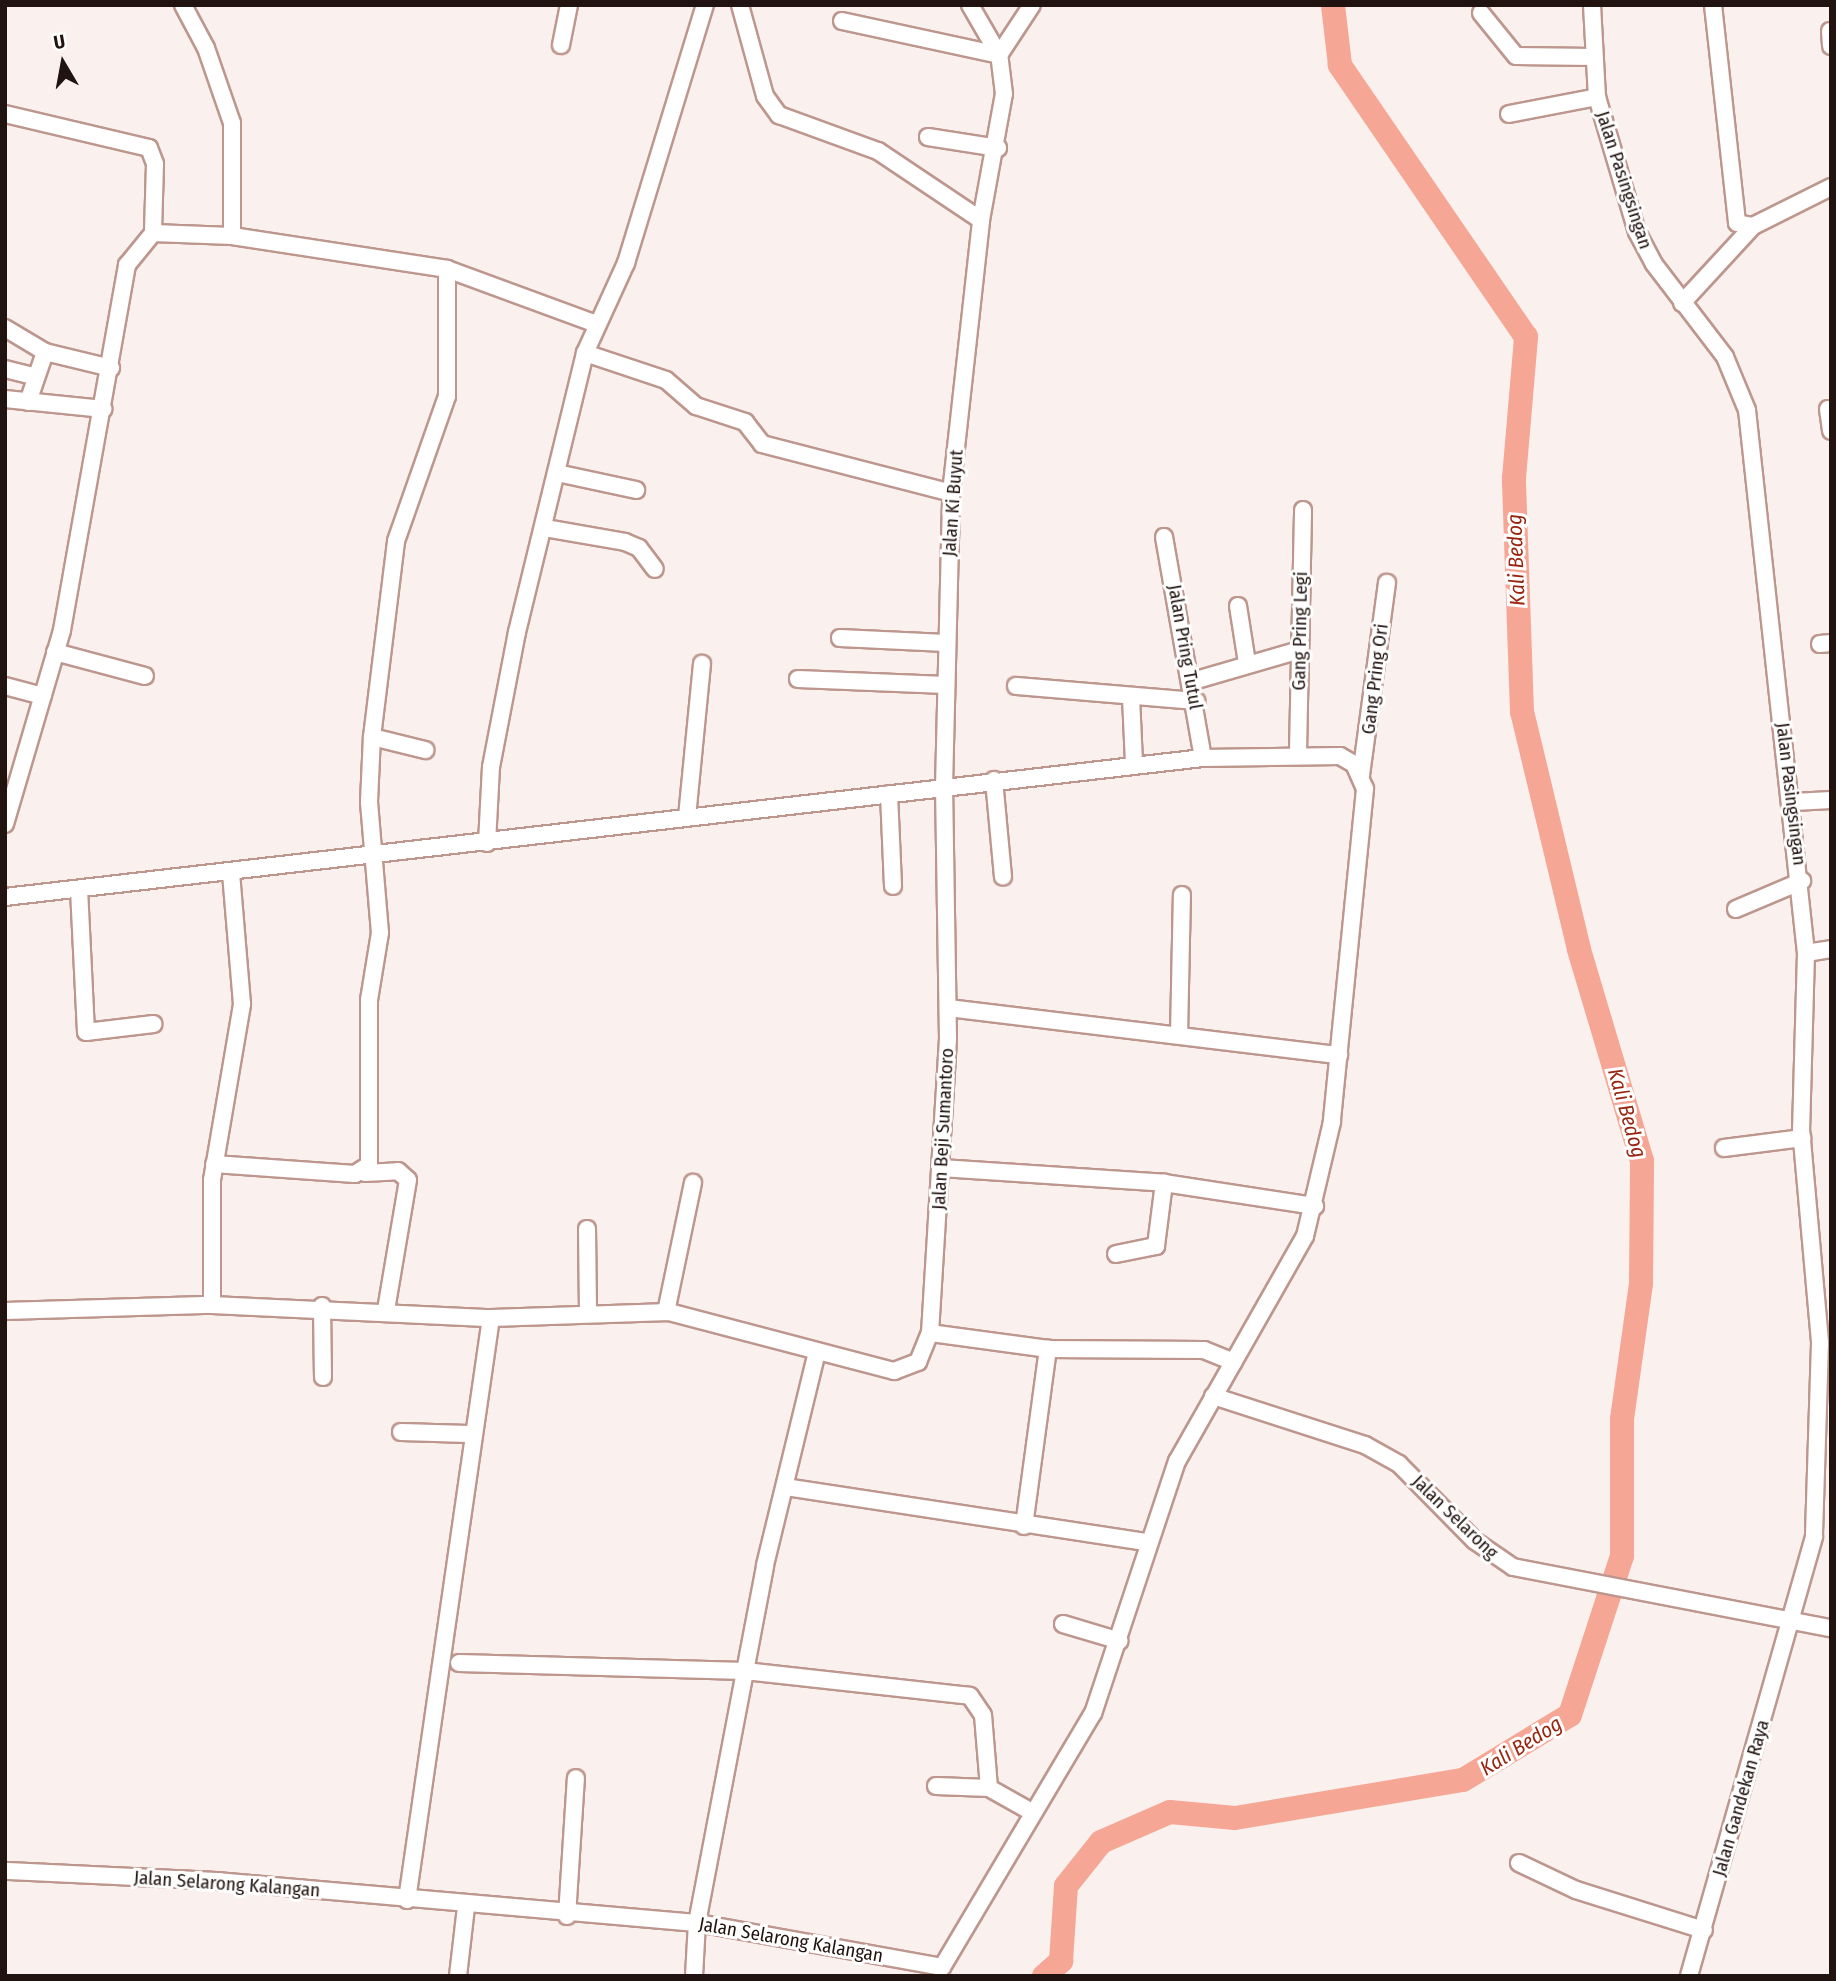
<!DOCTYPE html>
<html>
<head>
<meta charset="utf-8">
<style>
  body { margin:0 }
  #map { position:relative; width:1836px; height:1981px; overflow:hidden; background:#faf1ef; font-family:"Fira Sans Condensed",sans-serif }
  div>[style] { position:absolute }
  .river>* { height:24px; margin:-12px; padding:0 12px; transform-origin:12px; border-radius:12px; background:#f6a694 }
  .roads { filter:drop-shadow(2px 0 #bd978e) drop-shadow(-2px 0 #bd978e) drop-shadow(0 2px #bd978e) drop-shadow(0 -2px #bd978e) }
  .street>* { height:16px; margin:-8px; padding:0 8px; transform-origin:8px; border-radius:8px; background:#fff }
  span { translate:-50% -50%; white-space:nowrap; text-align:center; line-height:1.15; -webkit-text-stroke:6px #fff; paint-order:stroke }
  .street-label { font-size:19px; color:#201310 }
  .water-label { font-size:21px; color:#982610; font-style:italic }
  .frame { position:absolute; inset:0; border:7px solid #201310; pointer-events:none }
  .north { position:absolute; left:28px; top:28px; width:70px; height:70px; -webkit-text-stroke:5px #fff; paint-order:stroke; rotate:350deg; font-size:19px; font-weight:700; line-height:28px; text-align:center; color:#201310 }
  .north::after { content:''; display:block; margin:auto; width:24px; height:32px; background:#201310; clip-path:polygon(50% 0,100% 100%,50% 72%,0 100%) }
</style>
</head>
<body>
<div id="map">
  <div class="river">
    <i style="left:1044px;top:1976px;width:23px;rotate:-41deg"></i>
    <i style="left:1061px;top:1961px;width:75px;rotate:-86.2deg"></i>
    <i style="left:1066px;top:1886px;width:56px;rotate:-51.5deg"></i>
    <i style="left:1101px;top:1842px;width:75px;rotate:-23.5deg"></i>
    <i style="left:1170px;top:1812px;width:65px;rotate:5.3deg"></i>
    <i style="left:1235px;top:1818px;width:231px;rotate:-9.5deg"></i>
    <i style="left:1463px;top:1780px;width:125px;rotate:-31.3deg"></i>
    <i style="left:1570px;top:1715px;width:167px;rotate:-71.9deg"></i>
    <i style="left:1622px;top:1556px;width:137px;rotate:-90deg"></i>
    <i style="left:1622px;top:1419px;width:137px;rotate:-82deg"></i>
    <i style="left:1641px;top:1283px;width:122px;rotate:-89.5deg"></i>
    <i style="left:1642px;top:1161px;width:221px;rotate:-106.6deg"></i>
    <i style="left:1579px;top:949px;width:244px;rotate:-103.5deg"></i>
    <i style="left:1522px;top:712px;width:234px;rotate:-92deg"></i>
    <i style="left:1514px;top:478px;width:142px;rotate:-85.1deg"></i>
    <i style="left:1526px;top:337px;width:330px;rotate:-124.4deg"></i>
    <i style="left:1340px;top:65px;width:60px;rotate:-96.7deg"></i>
  </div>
  <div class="roads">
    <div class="street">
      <i style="left:183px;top:5px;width:49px;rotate:61.9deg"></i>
      <i style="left:206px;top:48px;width:79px;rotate:70.9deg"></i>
      <i style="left:232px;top:123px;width:113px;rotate:90deg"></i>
      <i style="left:740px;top:5px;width:94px;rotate:74.6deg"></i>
      <i style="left:765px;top:96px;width:24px;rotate:54deg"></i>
      <i style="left:779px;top:115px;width:105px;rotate:20deg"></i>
      <i style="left:878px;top:151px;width:124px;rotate:33.8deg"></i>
      <i style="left:1592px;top:5px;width:92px;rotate:86.9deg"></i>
      <i style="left:1597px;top:97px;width:141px;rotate:73.5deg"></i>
      <i style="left:1637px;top:232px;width:36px;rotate:62deg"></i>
      <i style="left:1654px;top:264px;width:117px;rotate:52.6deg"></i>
      <i style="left:1725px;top:357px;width:57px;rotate:67.5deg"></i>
      <i style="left:1747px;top:410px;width:546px;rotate:83.8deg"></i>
      <i style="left:1806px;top:953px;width:176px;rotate:91.6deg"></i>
      <i style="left:1801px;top:1129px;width:215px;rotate:84.9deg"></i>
      <i style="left:1820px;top:1343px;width:194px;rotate:91.8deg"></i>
      <i style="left:1814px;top:1537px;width:456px;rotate:105.9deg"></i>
      <i style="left:1713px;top:5px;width:219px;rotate:83.7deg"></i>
      <i style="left:1737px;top:223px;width:16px;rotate:11deg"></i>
      <i style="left:1753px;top:226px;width:87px;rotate:-26.6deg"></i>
      <i style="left:1481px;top:13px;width:55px;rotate:50.9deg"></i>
      <i style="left:1516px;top:56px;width:77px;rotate:0.7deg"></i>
      <i style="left:842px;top:21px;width:161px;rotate:12.2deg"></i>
      <i style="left:1830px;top:31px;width:15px;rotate:86deg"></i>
      <i style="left:561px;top:45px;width:41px;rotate:-78.7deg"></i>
      <i style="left:999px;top:55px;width:60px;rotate:-56.6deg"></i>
      <i style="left:5px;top:114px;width:148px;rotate:13.3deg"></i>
      <i style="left:149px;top:148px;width:17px;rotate:69deg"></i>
      <i style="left:155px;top:164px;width:69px;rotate:91.7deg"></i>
      <i style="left:1509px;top:114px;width:90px;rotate:-10.9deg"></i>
      <i style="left:928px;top:137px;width:71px;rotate:8.9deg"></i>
      <i style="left:1682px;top:303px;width:105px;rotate:-47.3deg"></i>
      <i style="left:5px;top:328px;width:47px;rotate:31deg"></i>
      <i style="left:45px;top:352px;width:68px;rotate:13.6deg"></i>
      <i style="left:585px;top:353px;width:85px;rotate:18.4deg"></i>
      <i style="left:666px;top:380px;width:40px;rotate:41deg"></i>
      <i style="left:696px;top:406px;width:52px;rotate:18.1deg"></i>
      <i style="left:745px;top:422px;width:28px;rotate:52deg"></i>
      <i style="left:762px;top:444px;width:195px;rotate:14.5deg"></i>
      <i style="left:5px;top:369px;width:32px;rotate:14deg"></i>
      <i style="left:5px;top:399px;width:99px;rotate:5.8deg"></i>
      <i style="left:28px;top:402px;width:53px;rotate:-71.2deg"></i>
      <i style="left:1828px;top:409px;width:22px;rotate:82deg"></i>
      <i style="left:557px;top:473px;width:81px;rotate:12.1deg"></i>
      <i style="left:545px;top:528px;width:81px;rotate:9.9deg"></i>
      <i style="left:625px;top:542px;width:15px;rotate:23deg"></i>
      <i style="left:639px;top:548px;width:26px;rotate:53deg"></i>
      <i style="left:1164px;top:537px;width:224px;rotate:80deg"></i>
      <i style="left:1238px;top:606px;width:58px;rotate:81deg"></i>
      <i style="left:840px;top:638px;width:106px;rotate:2.7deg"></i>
      <i style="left:1820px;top:644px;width:11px;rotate:-5deg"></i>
      <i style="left:55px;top:652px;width:93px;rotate:14.9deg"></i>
      <i style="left:798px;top:679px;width:148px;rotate:2.3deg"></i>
      <i style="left:1193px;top:681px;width:111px;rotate:-16.2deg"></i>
      <i style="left:5px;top:686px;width:39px;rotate:15deg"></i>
      <i style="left:1016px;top:686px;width:181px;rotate:4.8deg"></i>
      <i style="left:1131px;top:697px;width:67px;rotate:87.4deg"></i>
      <i style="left:372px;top:737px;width:55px;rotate:13.8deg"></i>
      <i style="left:1298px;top:752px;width:242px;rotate:-88.8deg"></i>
      <i style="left:1361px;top:775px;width:194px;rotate:-82.3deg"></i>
      <i style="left:994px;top:780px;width:97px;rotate:84.7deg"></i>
      <i style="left:889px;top:794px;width:92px;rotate:87.5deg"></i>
      <i style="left:1794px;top:802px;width:37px;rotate:-3deg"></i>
      <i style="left:687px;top:817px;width:154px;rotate:-84.4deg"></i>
      <i style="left:5px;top:824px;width:202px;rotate:-73.6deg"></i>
      <i style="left:62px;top:630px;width:371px;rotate:-79.9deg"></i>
      <i style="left:127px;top:265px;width:41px;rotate:-50.9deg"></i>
      <i style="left:153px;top:233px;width:79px;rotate:2.2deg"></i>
      <i style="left:232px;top:236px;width:218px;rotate:8.7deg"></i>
      <i style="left:447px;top:269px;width:157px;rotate:20.2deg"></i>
      <i style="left:487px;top:843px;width:76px;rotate:-87deg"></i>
      <i style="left:491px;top:767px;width:137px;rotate:-79.1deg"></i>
      <i style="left:517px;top:632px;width:287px;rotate:-76.3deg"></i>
      <i style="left:585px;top:353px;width:99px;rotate:-65.5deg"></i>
      <i style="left:626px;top:263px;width:270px;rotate:-73deg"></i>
      <i style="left:79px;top:889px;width:143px;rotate:87.2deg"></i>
      <i style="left:86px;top:1032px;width:68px;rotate:-6.7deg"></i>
      <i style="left:5px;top:897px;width:1206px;rotate:-6.62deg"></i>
      <i style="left:1203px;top:758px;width:137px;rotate:-0.8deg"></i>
      <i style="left:1340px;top:756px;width:16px;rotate:30deg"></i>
      <i style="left:1354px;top:764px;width:27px;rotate:66deg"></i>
      <i style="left:1365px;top:789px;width:335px;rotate:95.7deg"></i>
      <i style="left:1332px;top:1122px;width:117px;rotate:103.3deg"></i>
      <i style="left:1305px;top:1236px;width:259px;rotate:119.6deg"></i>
      <i style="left:1177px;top:1461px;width:266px;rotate:108.4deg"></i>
      <i style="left:1093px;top:1713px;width:295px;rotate:120.7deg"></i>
      <i style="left:942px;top:1967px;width:249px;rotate:-169.8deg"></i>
      <i style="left:697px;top:1923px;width:480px;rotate:-175deg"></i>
      <i style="left:219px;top:1881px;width:214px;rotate:-177.3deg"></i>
      <i style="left:1736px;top:909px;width:72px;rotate:-23deg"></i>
      <i style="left:1806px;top:953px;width:25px;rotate:-9deg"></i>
      <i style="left:948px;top:1008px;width:394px;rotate:6.9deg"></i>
      <i style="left:1179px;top:1035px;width:140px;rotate:-88.8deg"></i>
      <i style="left:1724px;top:1148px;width:79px;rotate:-7.3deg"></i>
      <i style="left:214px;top:1164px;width:141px;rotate:4.1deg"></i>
      <i style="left:355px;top:1174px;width:17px;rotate:-33deg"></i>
      <i style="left:369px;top:1165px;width:165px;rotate:-90deg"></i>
      <i style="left:369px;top:1000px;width:68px;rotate:-80.7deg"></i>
      <i style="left:380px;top:933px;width:131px;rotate:-94.8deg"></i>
      <i style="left:369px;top:802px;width:65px;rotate:-87.4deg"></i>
      <i style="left:372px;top:737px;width:197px;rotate:-83deg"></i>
      <i style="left:396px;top:541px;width:154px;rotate:-70.6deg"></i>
      <i style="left:447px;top:396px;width:127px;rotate:-90deg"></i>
      <i style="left:941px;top:1168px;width:224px;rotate:3.8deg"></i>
      <i style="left:1164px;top:1183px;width:153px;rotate:8.7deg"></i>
      <i style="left:365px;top:1173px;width:33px;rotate:-3deg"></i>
      <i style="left:398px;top:1171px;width:13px;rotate:42deg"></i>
      <i style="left:408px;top:1180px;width:132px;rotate:99.6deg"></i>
      <i style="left:587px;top:1229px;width:84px;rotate:89.3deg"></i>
      <i style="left:1116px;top:1254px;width:41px;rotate:-11.3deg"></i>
      <i style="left:1156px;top:1246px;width:64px;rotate:-82.8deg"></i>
      <i style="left:212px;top:1305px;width:125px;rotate:-90deg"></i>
      <i style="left:212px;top:1180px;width:179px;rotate:-80.3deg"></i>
      <i style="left:242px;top:1004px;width:132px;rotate:-94.8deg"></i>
      <i style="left:322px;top:1306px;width:71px;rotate:89.2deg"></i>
      <i style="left:5px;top:1311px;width:207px;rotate:-1.7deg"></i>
      <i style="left:212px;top:1305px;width:279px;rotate:2.7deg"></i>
      <i style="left:491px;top:1318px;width:178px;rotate:-1.9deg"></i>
      <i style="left:669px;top:1312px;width:233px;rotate:14.7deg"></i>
      <i style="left:894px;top:1371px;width:26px;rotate:-21deg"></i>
      <i style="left:918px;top:1362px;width:31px;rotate:-68deg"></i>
      <i style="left:930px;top:1333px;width:295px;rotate:-86.5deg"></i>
      <i style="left:948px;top:1039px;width:252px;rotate:-90.9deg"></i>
      <i style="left:944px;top:787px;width:294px;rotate:-88.6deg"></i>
      <i style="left:951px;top:493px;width:275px;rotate:-83.7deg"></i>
      <i style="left:981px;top:220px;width:128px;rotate:-79.7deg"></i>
      <i style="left:1004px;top:94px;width:39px;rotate:-97deg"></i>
      <i style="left:999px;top:55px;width:58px;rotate:-120.1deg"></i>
      <i style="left:666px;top:1312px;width:132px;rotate:-78.2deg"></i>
      <i style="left:930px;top:1333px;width:119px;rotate:7.7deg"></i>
      <i style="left:1213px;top:1396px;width:160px;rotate:17.9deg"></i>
      <i style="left:1365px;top:1445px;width:39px;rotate:29deg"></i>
      <i style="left:1399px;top:1464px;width:108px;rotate:45.4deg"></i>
      <i style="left:1475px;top:1541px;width:46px;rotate:34.4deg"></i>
      <i style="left:1513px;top:1567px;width:324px;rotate:10.9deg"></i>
      <i style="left:401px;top:1432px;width:68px;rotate:1.7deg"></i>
      <i style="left:786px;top:1487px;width:364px;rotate:8.7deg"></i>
      <i style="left:1024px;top:1526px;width:179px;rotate:-82.3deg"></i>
      <i style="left:1048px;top:1349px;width:156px;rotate:0.4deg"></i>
      <i style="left:1204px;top:1350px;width:32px;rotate:22deg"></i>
      <i style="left:1063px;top:1624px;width:59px;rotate:16.6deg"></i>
      <i style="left:459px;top:1663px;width:286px;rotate:1.6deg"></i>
      <i style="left:745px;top:1671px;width:226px;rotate:6.3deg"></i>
      <i style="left:970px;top:1696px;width:23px;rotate:56deg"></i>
      <i style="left:983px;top:1715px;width:73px;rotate:85.3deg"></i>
      <i style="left:936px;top:1786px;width:53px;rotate:2.2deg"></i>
      <i style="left:989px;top:1788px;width:49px;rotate:29.2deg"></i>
      <i style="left:1519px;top:1863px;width:63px;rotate:25.3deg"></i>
      <i style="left:1576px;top:1890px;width:134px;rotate:17.4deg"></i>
      <i style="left:407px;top:1900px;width:588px;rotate:-81.79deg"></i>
      <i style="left:567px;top:1916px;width:138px;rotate:-86.3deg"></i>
      <i style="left:458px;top:1976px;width:69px;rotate:-83.4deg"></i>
      <i style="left:694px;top:1976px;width:53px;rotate:-86.8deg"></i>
      <i style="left:697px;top:1923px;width:364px;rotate:-79.2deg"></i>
      <i style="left:765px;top:1565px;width:216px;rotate:-76.3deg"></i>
    </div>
  </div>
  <div class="street-label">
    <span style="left:1624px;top:180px;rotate:72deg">Jalan Pasingsingan</span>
    <span style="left:953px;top:503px;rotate:-86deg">Jalan Ki Buyut</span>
    <span style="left:1300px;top:631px;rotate:-89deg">Gang Pring Legi</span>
    <span style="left:1185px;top:647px;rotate:80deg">Jalan Pring Tutul</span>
    <span style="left:1375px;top:679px;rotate:-83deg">Gang Pring Ori</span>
    <span style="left:1791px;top:794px;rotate:83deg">Jalan Pasingsingan</span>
    <span style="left:943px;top:1129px;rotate:-87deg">Jalan Beji Sumantoro</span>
    <span style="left:1455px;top:1517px;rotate:44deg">Jalan Selarong</span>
    <span style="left:1741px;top:1798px;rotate:-74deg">Jalan Gandekan Raya</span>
    <span style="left:227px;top:1884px;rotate:4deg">Jalan Selarong Kalangan</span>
    <span style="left:791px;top:1940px;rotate:10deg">Jalan Selarong Kalangan</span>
  </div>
  <div class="water-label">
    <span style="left:1516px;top:560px;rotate:-92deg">Kali Bedog</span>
    <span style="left:1627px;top:1113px;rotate:74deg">Kali Bedog</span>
    <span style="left:1521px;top:1746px;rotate:-32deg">Kali Bedog</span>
  </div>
  <div class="frame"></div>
  <div class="north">U</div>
</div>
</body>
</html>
